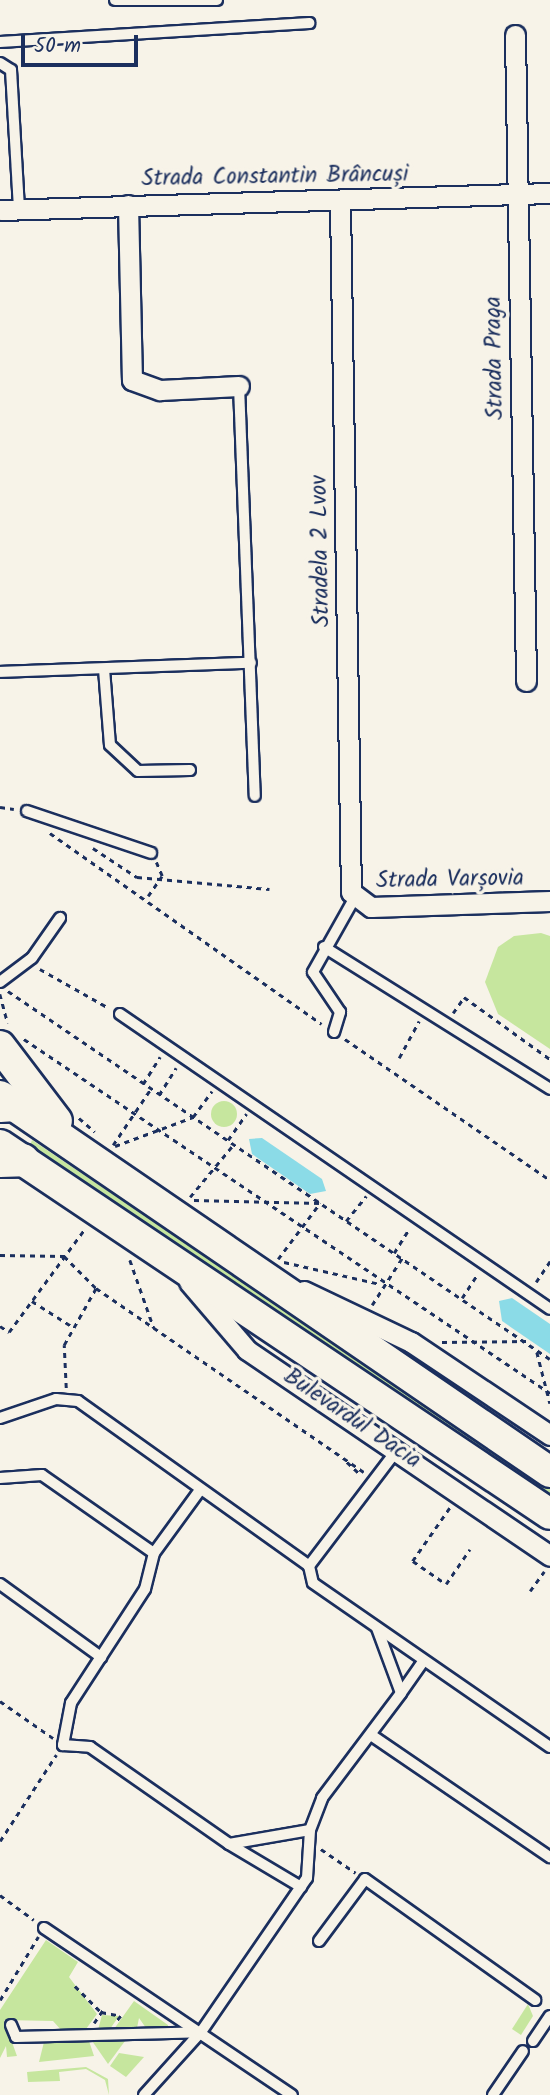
<!DOCTYPE html>
<html>
<head>
<meta charset="utf-8">
<style>
  body { margin:0 }
  #map { position:relative; width:550px; height:2095px; overflow:hidden; background:#f7f3e8; font-family:Kalam,sans-serif }
  div>[style] { position:absolute }
  .green>* { inset:0; background:#c6e69e }
  .round { border-radius:50% }
  .water>* { inset:0; background:#8bdbe7 }
  .path>* { height:2.5px; margin-top:-1.25px; transform-origin:0; background:repeating-linear-gradient(90deg,#1b2f5e 0 5px,transparent 0 10px) }
  .roads { filter:drop-shadow(2px 0 #1b2f5e) drop-shadow(-2px 0 #1b2f5e) drop-shadow(0 2px #1b2f5e) drop-shadow(0 -2px #1b2f5e) }
  .service>* { height:10px; margin:-5px; padding:0 5px; transform-origin:5px; border-radius:5px; background:#f7f3e8 }
  .minor>* { height:19px; margin:-9.5px; padding:0 9.5px; transform-origin:9.5px; border-radius:9.5px; background:#f7f3e8 }
  .primary>* { height:30px; margin:-15px; padding:0 15px; transform-origin:15px; border-radius:15px; background:#f7f3e8 }
  .trunk>* { height:32px; margin:-16px; padding:0 16px; transform-origin:16px; border-radius:16px; background:#f7f3e8 }
  span { translate:-50% -50%; white-space:nowrap; text-align:center; line-height:1.15; -webkit-text-stroke:7px #f7f3e8; paint-order:stroke }
  .street-label { font-size:23px; color:#1b2f5e }
  .scale { position:absolute; left:21px; top:35px; width:117px; height:32px; box-sizing:border-box; border:4px solid #1b2f5e; border-top:0; padding-left:9px; font-size:21px; line-height:24px; white-space:nowrap; color:#1b2f5e; -webkit-text-stroke:5px #f7f3e8; paint-order:stroke }
</style>
</head>
<body>
<div id="map">
  <div class="green">
    <i style="clip-path:polygon(541px 933px,550px 936px,550px 1049px,498px 1014px,485px 982px,498px 947px,514px 936px)"></i>
    <i class="round" style="left:211px;top:1101px;width:26px;height:26px"></i>
    <i style="clip-path:polygon(32px 1140px,550px 1488px,550px 1499px,30px 1146px)"></i>
    <i style="clip-path:polygon(46px 1940px,78px 1962px,69px 1977px,97px 2014px,86px 2029px,62px 2031px,53px 2021px,4px 2020px,17px 2056px,7px 2057px,6px 2046px,0 2058px,0 2010px)"></i>
    <i style="clip-path:polygon(134px 2001px,168px 2025px,168px 2028px,146px 2028px,139px 2018px,137px 2028px,114px 2029px)"></i>
    <i style="clip-path:polygon(528px 2004px,533px 2016px,521px 2035px,512px 2029px)"></i>
    <i style="clip-path:polygon(102px 2015px,118px 2016px,119px 2016px,110px 2029px,98px 2030px)"></i>
    <i style="clip-path:polygon(128px 2037px,108px 2064px,90px 2038px)"></i>
    <i style="clip-path:polygon(88px 2038px,94px 2056px,39px 2062px,44px 2042px)"></i>
    <i style="clip-path:polygon(119px 2053px,144px 2057px,126px 2077px,110px 2066px)"></i>
    <i style="clip-path:polygon(86px 2067px,108px 2079px,109px 2095px,105px 2080px,86px 2069px,59px 2072px,60px 2081px,28px 2082px,27px 2072px)"></i>
  </div>
  <div class="water">
    <i style="clip-path:polygon(262px 1138px,322px 1179px,326px 1191px,310px 1194px,252px 1154px,249px 1139px)"></i>
    <i style="clip-path:polygon(512px 1298px,550px 1324px,550px 1354px,502px 1321px,499px 1301px)"></i>
  </div>
  <div class="path">
    <i style="left:0;top:807px;width:14px;rotate:8deg"></i>
    <i style="left:50px;top:833px;width:332px;rotate:35.1deg"></i>
    <i style="left:93px;top:848px;width:53px;rotate:33.4deg"></i>
    <i style="left:137px;top:877px;width:133px;rotate:5.2deg"></i>
    <i style="left:148px;top:896px;width:24px;rotate:-55deg"></i>
    <i style="left:162px;top:876px;width:15px;rotate:-113deg"></i>
    <i style="left:40px;top:969px;width:79px;rotate:29.5deg"></i>
    <i style="left:8px;top:991px;width:655px;rotate:34.18deg"></i>
    <i style="left:0;top:994px;width:30px;rotate:75deg"></i>
    <i style="left:453px;top:1013px;width:19px;rotate:-55deg"></i>
    <i style="left:464px;top:997px;width:106px;rotate:35.8deg"></i>
    <i style="left:24px;top:1039px;width:634px;rotate:33.94deg"></i>
    <i style="left:345px;top:1039px;width:249px;rotate:34.5deg"></i>
    <i style="left:399px;top:1058px;width:42px;rotate:-61.6deg"></i>
    <i style="left:143px;top:1084px;width:32px;rotate:-58deg"></i>
    <i style="left:159px;top:1095px;width:32px;rotate:-58deg"></i>
    <i style="left:79px;top:1118px;width:21px;rotate:41deg"></i>
    <i style="left:228px;top:1140px;width:32px;rotate:-55deg"></i>
    <i style="left:113px;top:1145px;width:66px;rotate:-56.1deg"></i>
    <i style="left:115px;top:1146px;width:83px;rotate:-20.4deg"></i>
    <i style="left:193px;top:1117px;width:32px;rotate:-54deg"></i>
    <i style="left:190px;top:1197px;width:69px;rotate:-50.3deg"></i>
    <i style="left:194px;top:1200px;width:126px;rotate:1.4deg"></i>
    <i style="left:346px;top:1221px;width:32px;rotate:-51deg"></i>
    <i style="left:394px;top:1253px;width:28px;rotate:-58deg"></i>
    <i style="left:0;top:1255px;width:64px;rotate:0.9deg"></i>
    <i style="left:64px;top:1256px;width:45px;rotate:45deg"></i>
    <i style="left:96px;top:1288px;width:325px;rotate:34.5deg"></i>
    <i style="left:278px;top:1259px;width:70px;rotate:-53.1deg"></i>
    <i style="left:130px;top:1260px;width:72px;rotate:70.6deg"></i>
    <i style="left:284px;top:1262px;width:98px;rotate:12.9deg"></i>
    <i style="left:536px;top:1282px;width:25px;rotate:-56deg"></i>
    <i style="left:462px;top:1298px;width:27px;rotate:-57deg"></i>
    <i style="left:32px;top:1301px;width:49px;rotate:32.4deg"></i>
    <i style="left:372px;top:1305px;width:56px;rotate:-57.4deg"></i>
    <i style="left:0;top:1326px;width:11px;rotate:34deg"></i>
    <i style="left:9px;top:1332px;width:127px;rotate:-53.7deg"></i>
    <i style="left:442px;top:1342px;width:84px;rotate:-0.7deg"></i>
    <i style="left:537px;top:1352px;width:53px;rotate:75.7deg"></i>
    <i style="left:66px;top:1388px;width:43px;rotate:-92.7deg"></i>
    <i style="left:64px;top:1345px;width:65px;rotate:-60.7deg"></i>
    <i style="left:347px;top:1462px;width:19px;rotate:43deg"></i>
    <i style="left:450px;top:1508px;width:65px;rotate:124.9deg"></i>
    <i style="left:413px;top:1561px;width:40px;rotate:34.9deg"></i>
    <i style="left:446px;top:1584px;width:42px;rotate:-55.6deg"></i>
    <i style="left:530px;top:1591px;width:24px;rotate:-54deg"></i>
    <i style="left:0;top:1701px;width:65px;rotate:34.9deg"></i>
    <i style="left:0;top:1841px;width:103px;rotate:-56.9deg"></i>
    <i style="left:321px;top:1849px;width:42px;rotate:34.4deg"></i>
    <i style="left:0;top:1895px;width:42px;rotate:36.3deg"></i>
    <i style="left:75px;top:1986px;width:37px;rotate:45deg"></i>
    <i style="left:101px;top:2012px;width:20px;rotate:11deg"></i>
    <i style="left:121px;top:2016px;width:6px;rotate:129deg"></i>
    <i style="left:0;top:2000px;width:74px;rotate:-58.9deg"></i>
    <i style="left:94px;top:2023px;width:18px;rotate:-56deg"></i>
  </div>
  <div class="roads">
    <div class="service">
      <i style="left:115px;top:0;width:102px"></i>
      <i style="left:0;top:42px;width:310px;rotate:-3.5deg"></i>
      <i style="left:0;top:63px;width:13px;rotate:32deg"></i>
      <i style="left:11px;top:70px;width:139px;rotate:86.7deg"></i>
      <i style="left:239px;top:386px;width:410px;rotate:87.8deg"></i>
      <i style="left:104px;top:669px;width:76px;rotate:85.5deg"></i>
      <i style="left:110px;top:745px;width:38px;rotate:43deg"></i>
      <i style="left:138px;top:771px;width:52px;rotate:-1.1deg"></i>
      <i style="left:0;top:672px;width:251px;rotate:-2.1deg"></i>
      <i style="left:27px;top:811px;width:131px;rotate:18.7deg"></i>
      <i style="left:324px;top:947px;width:267px;rotate:32.1deg"></i>
      <i style="left:0;top:982px;width:40px;rotate:-37deg"></i>
      <i style="left:32px;top:958px;width:49px;rotate:-55deg"></i>
      <i style="left:120px;top:1014px;width:521px;rotate:34.45deg"></i>
      <i style="left:334px;top:1032px;width:21px;rotate:-73deg"></i>
      <i style="left:340px;top:1012px;width:48px;rotate:-124deg"></i>
      <i style="left:313px;top:972px;width:84px;rotate:-60.7deg"></i>
      <i style="left:0;top:1418px;width:59px;rotate:-18.7deg"></i>
      <i style="left:56px;top:1399px;width:22px;rotate:5deg"></i>
      <i style="left:78px;top:1401px;width:284px;rotate:35.5deg"></i>
      <i style="left:397px;top:1450px;width:146px;rotate:127.2deg"></i>
      <i style="left:309px;top:1566px;width:17px;rotate:77deg"></i>
      <i style="left:313px;top:1583px;width:288px;rotate:34.7deg"></i>
      <i style="left:0;top:1478px;width:42px;rotate:-4.1deg"></i>
      <i style="left:42px;top:1475px;width:136px;rotate:34.9deg"></i>
      <i style="left:200px;top:1490px;width:78px;rotate:126.1deg"></i>
      <i style="left:154px;top:1553px;width:37px;rotate:104deg"></i>
      <i style="left:145px;top:1589px;width:136px;rotate:123deg"></i>
      <i style="left:71px;top:1703px;width:43px;rotate:100.8deg"></i>
      <i style="left:63px;top:1745px;width:27px;rotate:4deg"></i>
      <i style="left:90px;top:1747px;width:169px;rotate:34.9deg"></i>
      <i style="left:229px;top:1844px;width:82px;rotate:-9.8deg"></i>
      <i style="left:0;top:1584px;width:125px;rotate:35.9deg"></i>
      <i style="left:401px;top:1693px;width:38px;rotate:-55deg"></i>
      <i style="left:371px;top:1735px;width:217px;rotate:34.3deg"></i>
      <i style="left:229px;top:1844px;width:84px;rotate:30.8deg"></i>
      <i style="left:44px;top:1928px;width:299px;rotate:34deg"></i>
      <i style="left:319px;top:1941px;width:77px;rotate:-53.4deg"></i>
      <i style="left:365px;top:1879px;width:209px;rotate:35.4deg"></i>
      <i style="left:11px;top:2025px;width:13px;rotate:67deg"></i>
      <i style="left:16px;top:2037px;width:185px;rotate:-1.5deg"></i>
      <i style="left:533px;top:2041px;width:30px;rotate:-56deg"></i>
      <i style="left:144px;top:2095px;width:85px;rotate:-47.9deg"></i>
      <i style="left:201px;top:2032px;width:187px;rotate:-55.5deg"></i>
      <i style="left:307px;top:1878px;width:48px;rotate:-86.4deg"></i>
      <i style="left:310px;top:1830px;width:34px;rotate:-69deg"></i>
      <i style="left:322px;top:1798px;width:131px;rotate:-53deg"></i>
      <i style="left:401px;top:1693px;width:69px;rotate:-110.3deg"></i>
      <i style="left:493px;top:2095px;width:53px;rotate:-55.7deg"></i>
    </div>
    <div class="minor">
      <i style="left:515px;top:35px;width:646px;rotate:89.02deg"></i>
      <i style="left:340px;top:203px;width:689px;rotate:89.09deg"></i>
      <i style="left:351px;top:892px;width:25px;rotate:37deg"></i>
      <i style="left:371px;top:907px;width:179px;rotate:-1.9deg"></i>
      <i style="left:128px;top:205px;width:175px;rotate:88.7deg"></i>
      <i style="left:132px;top:380px;width:30px;rotate:20deg"></i>
      <i style="left:160px;top:390px;width:79px;rotate:-2.9deg"></i>
      <i style="left:0;top:210px;width:550px;rotate:-1.77deg"></i>
      <i style="left:189px;top:1282px;width:89px;rotate:49.5deg"></i>
      <i style="left:247px;top:1350px;width:366px;rotate:34.2deg"></i>
      <i style="left:304px;top:1291px;width:119px;rotate:25.5deg"></i>
      <i style="left:411px;top:1342px;width:167px;rotate:33.8deg"></i>
    </div>
    <div class="primary">
      <i style="left:0;top:1046px;width:94px;rotate:52.8deg"></i>
      <i style="left:0;top:1096px;width:666px;rotate:34.36deg"></i>
      <i style="left:0;top:1145px;width:662px;rotate:33.86deg"></i>
    </div>
    <div class="trunk">
      <i style="left:0;top:1106px;width:15px;rotate:-4deg"></i>
      <i style="left:0;top:1161px;width:23px;rotate:-2deg"></i>
    </div>
  </div>
  <div class="street-label">
    <span style="left:275px;top:177px;rotate:-1deg">Strada Constantin Brâncuși</span>
    <span style="left:495px;top:358px;rotate:-91deg">Strada Praga</span>
    <span style="left:321px;top:551px;rotate:-91deg">Stradela 2 Lvov</span>
    <span style="left:450px;top:880px;rotate:-1deg">Strada Varșovia</span>
    <span style="left:352px;top:1419px;rotate:34deg">Bulevardul Dacia</span>
  </div>
  <div class="scale">50 m</div>
</div>
</body>
</html>
